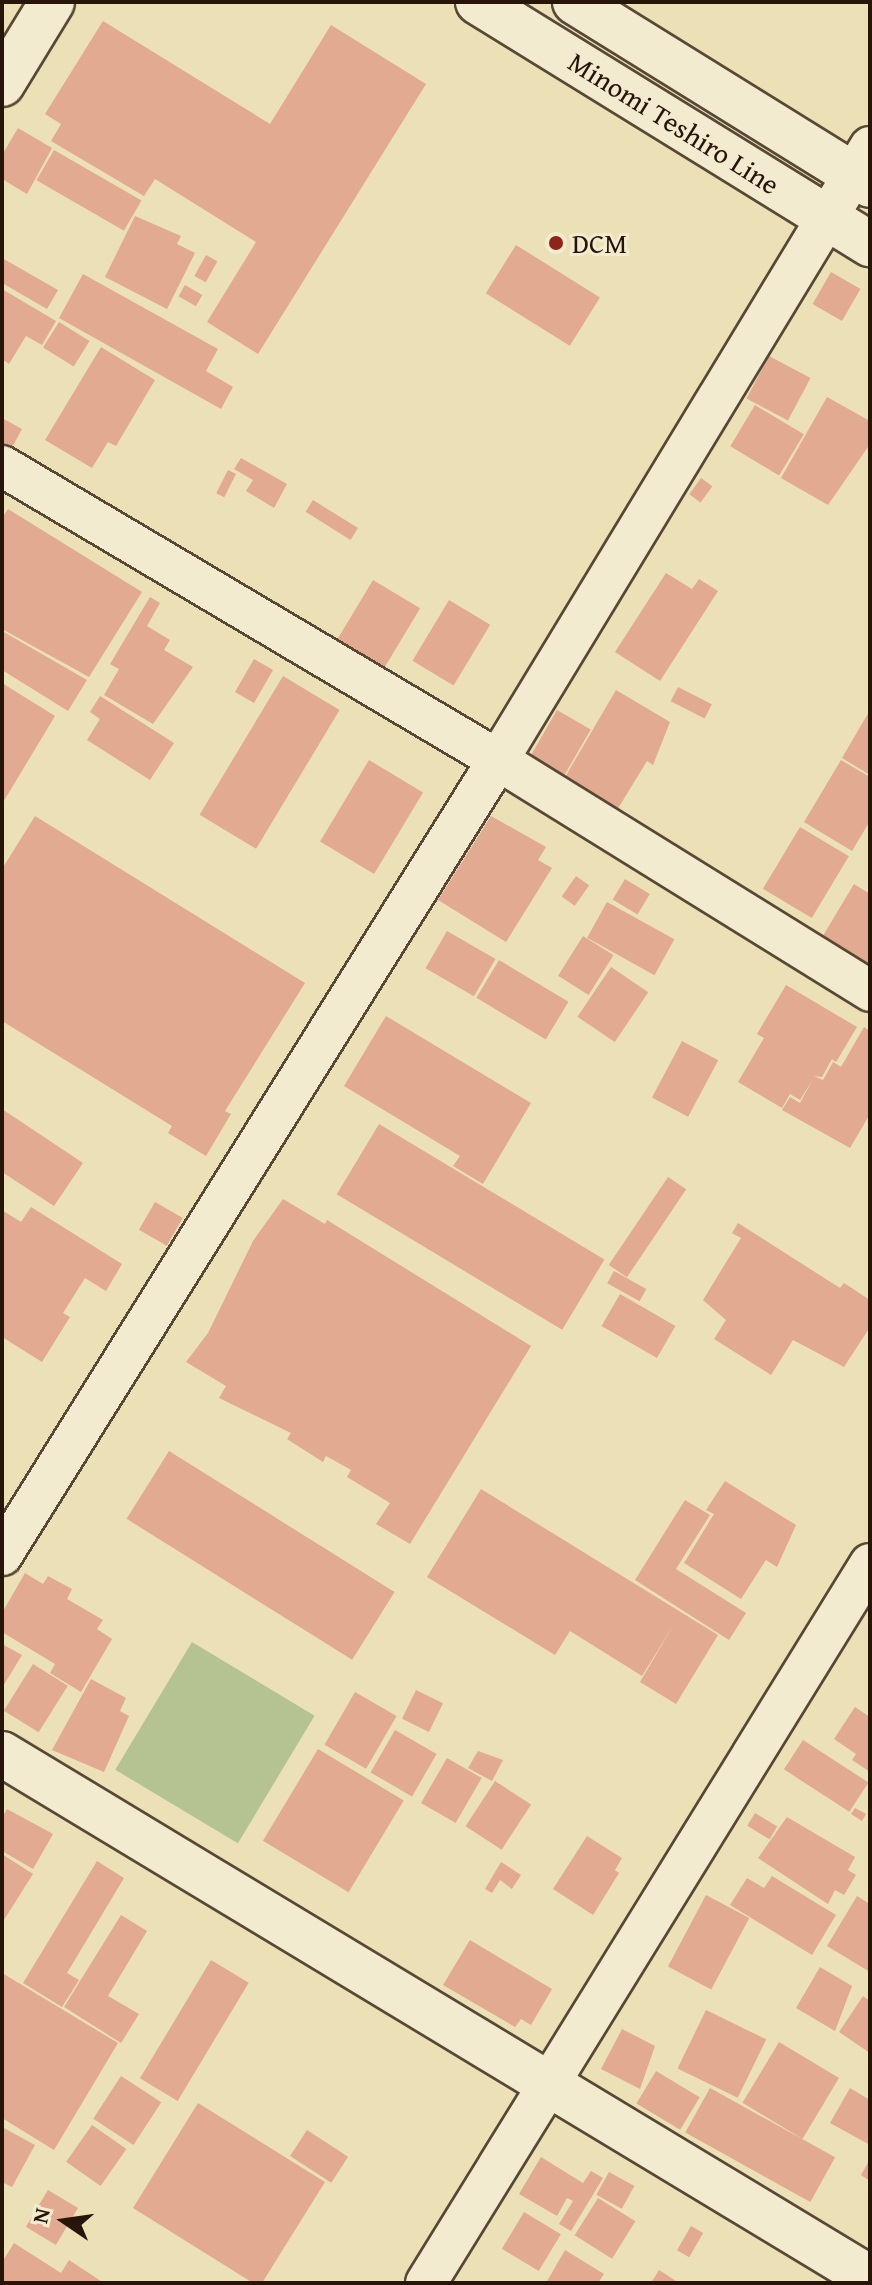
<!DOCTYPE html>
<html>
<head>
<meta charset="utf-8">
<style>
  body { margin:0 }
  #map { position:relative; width:872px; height:2285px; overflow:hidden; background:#ece0b6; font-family:"Gentium Book Plus",serif }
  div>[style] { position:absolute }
  .green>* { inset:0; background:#b4c391; transform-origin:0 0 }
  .building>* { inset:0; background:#e2aa90; transform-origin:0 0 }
  .roads { filter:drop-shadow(2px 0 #584835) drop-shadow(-2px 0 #584835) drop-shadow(0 2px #584835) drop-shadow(0 -2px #584835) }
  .street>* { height:40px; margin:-20px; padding:0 20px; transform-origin:20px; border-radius:20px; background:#f3ebd0 }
  .secondary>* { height:44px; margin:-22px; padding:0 22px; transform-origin:22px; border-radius:22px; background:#f3ebd0 }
  .dots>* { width:22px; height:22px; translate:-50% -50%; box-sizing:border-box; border:4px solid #f3ebd0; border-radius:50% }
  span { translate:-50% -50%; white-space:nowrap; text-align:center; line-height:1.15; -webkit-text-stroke:6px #f3ebd0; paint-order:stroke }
  .street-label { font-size:28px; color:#27150a }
  .poi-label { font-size:28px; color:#27150a }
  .left { translate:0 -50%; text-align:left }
  .frame { position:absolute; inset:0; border:4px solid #27150a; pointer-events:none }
  .north { position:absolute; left:24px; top:2181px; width:80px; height:80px; -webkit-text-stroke:6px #f3ebd0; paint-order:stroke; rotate:283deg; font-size:22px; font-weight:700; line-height:32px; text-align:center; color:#27150a }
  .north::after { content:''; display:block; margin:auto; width:28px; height:36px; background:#27150a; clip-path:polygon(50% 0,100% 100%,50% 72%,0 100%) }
</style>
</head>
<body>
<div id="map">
  <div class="green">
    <i style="left:192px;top:1642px;width:143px;height:149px;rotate:31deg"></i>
  </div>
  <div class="building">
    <i style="clip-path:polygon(103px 21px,270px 124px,331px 25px,426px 84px,258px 354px,207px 322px,256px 242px,155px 179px,144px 196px,51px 141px,61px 124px,45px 114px)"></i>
    <i style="clip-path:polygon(18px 128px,52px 148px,27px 194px,2px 179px,2px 155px)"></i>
    <i style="left:54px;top:150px;width:101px;height:35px;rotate:30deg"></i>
    <i style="clip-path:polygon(135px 216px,181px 236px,177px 244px,195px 253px,167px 309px,105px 277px)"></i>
    <i style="left:516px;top:245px;width:99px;height:57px;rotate:32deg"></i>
    <i style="left:206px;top:255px;width:13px;height:24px;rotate:29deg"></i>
    <i style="clip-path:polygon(2px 258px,58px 290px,47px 309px,2px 283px)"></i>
    <i style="left:831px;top:272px;width:34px;height:37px;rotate:30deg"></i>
    <i style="clip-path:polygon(83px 274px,218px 349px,206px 371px,233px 387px,221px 409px,59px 318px)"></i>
    <i style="left:185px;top:285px;width:20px;height:13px;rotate:30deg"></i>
    <i style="clip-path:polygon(2px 289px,56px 321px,42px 345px,26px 336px,9px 364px,2px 359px)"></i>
    <i style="left:59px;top:322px;width:36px;height:30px;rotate:32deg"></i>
    <i style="clip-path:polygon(101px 347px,155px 380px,116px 446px,108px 442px,92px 468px,45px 440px)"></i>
    <i style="left:769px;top:356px;width:47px;height:48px;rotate:28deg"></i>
    <i style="clip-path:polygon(827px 397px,870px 421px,870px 444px,828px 505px,781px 478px)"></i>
    <i style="left:755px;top:405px;width:57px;height:48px;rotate:31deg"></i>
    <i style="clip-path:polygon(2px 418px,22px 429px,10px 451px,2px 447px)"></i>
    <i style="clip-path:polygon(241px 458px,287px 484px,274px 508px,246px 491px,253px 480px,234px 469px)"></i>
    <i style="left:228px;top:470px;width:9px;height:26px;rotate:27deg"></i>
    <i style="left:701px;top:478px;width:14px;height:20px;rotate:36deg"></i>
    <i style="left:313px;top:500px;width:53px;height:14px;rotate:32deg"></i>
    <i style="clip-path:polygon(8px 509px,142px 592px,89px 677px,2px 629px,2px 518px)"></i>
    <i style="clip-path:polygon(666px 573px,692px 589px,699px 579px,718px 591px,660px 681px,615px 652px)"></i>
    <i style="left:373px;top:580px;width:55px;height:75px;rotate:31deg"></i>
    <i style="clip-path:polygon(150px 597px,160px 603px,147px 626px,170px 640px,164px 650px,193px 667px,153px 724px,104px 695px,119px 669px,110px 664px)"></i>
    <i style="left:449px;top:600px;width:48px;height:71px;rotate:31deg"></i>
    <i style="clip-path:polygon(2px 631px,87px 680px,68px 711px,2px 670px)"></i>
    <i style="left:254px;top:659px;width:22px;height:38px;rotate:30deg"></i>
    <i style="left:283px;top:676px;width:66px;height:162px;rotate:31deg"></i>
    <i style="clip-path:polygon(2px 683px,55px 716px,2px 804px)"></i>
    <i style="left:678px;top:687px;width:38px;height:16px;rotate:27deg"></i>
    <i style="clip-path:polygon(616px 690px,670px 722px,653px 765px,647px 761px,614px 815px,561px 784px)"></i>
    <i style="clip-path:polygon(100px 696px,174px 743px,150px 780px,87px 740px,100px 719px,90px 712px)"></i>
    <i style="left:557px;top:710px;width:39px;height:53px;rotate:30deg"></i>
    <i style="clip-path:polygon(870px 710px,870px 775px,842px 758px)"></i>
    <i style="left:369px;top:760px;width:63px;height:95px;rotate:31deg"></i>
    <i style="clip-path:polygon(841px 760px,870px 777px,870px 821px,852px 851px,804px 822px)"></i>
    <i style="clip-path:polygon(35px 816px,305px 983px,225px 1111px,231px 1114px,206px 1156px,168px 1133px,172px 1126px,2px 1021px,2px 869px)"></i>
    <i style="clip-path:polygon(491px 816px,546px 847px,538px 860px,552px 868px,506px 942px,438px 900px)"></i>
    <i style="left:800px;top:827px;width:57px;height:72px;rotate:31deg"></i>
    <i style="left:576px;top:876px;width:16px;height:25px;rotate:35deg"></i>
    <i style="left:625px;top:879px;width:29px;height:24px;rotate:31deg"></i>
    <i style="clip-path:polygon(854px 884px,870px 894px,870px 966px,821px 939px)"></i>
    <i style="left:607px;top:902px;width:77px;height:41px;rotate:29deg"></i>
    <i style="left:447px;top:931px;width:56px;height:43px;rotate:30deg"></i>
    <i style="left:583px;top:936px;width:36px;height:47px;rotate:32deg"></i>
    <i style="left:499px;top:960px;width:81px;height:44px;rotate:31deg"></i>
    <i style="left:611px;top:967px;width:45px;height:60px;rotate:34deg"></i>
    <i style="clip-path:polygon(786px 985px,857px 1027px,836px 1062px,832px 1059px,822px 1077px,814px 1076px,823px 1080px,833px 1062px,841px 1067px,864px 1027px,870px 1031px,870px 1114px,850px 1148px,782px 1110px,790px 1097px,800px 1103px,813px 1079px,800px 1100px,790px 1094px,782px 1108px,738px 1082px,764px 1038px,757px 1034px)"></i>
    <i style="clip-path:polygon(386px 1016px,531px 1103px,483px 1184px,453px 1166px,460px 1156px,344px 1086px)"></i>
    <i style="left:682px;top:1041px;width:41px;height:64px;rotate:28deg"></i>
    <i style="clip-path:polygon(2px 1109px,83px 1163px,54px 1206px,2px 1172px)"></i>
    <i style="left:379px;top:1124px;width:263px;height:82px;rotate:31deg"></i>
    <i style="left:668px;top:1177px;width:22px;height:106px;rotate:34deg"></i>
    <i style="clip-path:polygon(283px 1199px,325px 1224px,327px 1220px,531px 1346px,410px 1544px,376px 1524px,390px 1503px,347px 1477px,351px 1470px,326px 1456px,323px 1462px,287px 1439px,291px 1433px,219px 1398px,226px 1386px,186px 1362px,208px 1333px,253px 1241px)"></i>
    <i style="left:155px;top:1202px;width:32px;height:32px;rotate:30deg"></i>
    <i style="clip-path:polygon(31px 1207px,122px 1264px,106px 1291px,85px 1278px,63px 1313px,70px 1317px,42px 1362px,2px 1337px,2px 1210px,21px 1222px)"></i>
    <i style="clip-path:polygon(738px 1223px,840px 1288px,844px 1283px,870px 1300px,870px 1327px,844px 1367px,793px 1340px,771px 1375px,714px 1339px,726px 1320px,703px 1300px,741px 1238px,732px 1233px)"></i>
    <i style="left:614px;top:1271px;width:37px;height:14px;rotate:29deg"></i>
    <i style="left:620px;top:1294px;width:64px;height:37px;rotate:30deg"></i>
    <i style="left:169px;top:1451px;width:266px;height:80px;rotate:32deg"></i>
    <i style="clip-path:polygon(725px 1481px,796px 1525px,777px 1567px,766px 1560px,741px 1599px,684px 1563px,714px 1514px,706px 1510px)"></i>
    <i style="clip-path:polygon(481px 1489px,718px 1635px,676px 1704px,640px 1682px,674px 1624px,642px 1676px,570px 1631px,555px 1655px,427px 1577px)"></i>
    <i style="clip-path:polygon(685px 1500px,710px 1515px,676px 1569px,746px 1613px,729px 1640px,635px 1580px)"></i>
    <i style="clip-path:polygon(25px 1573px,43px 1584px,48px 1576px,72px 1589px,67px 1599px,103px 1620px,97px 1629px,112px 1639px,81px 1692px,50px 1673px,55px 1664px,2px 1632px,2px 1613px)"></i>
    <i style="clip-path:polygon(2px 1644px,22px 1655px,2px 1688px)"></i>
    <i style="left:33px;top:1664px;width:41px;height:55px;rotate:32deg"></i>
    <i style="clip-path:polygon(91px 1679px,126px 1698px,120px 1711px,129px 1716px,104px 1772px,52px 1750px)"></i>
    <i style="left:416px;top:1690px;width:30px;height:32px;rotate:26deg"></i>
    <i style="left:355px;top:1692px;width:48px;height:61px;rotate:30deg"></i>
    <i style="clip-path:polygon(855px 1707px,870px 1717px,870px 1772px,852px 1760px,856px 1754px,834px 1739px)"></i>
    <i style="left:395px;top:1730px;width:48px;height:49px;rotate:30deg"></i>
    <i style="left:803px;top:1740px;width:78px;height:35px;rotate:33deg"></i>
    <i style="left:318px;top:1749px;width:100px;height:107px;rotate:31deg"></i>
    <i style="clip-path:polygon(478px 1751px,503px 1760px,492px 1781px,468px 1768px)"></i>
    <i style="left:447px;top:1758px;width:40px;height:52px;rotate:30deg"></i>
    <i style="left:495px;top:1781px;width:43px;height:54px;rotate:33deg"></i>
    <i style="clip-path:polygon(855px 1808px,866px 1814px,862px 1821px,851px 1814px)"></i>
    <i style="clip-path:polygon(7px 1809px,53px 1834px,33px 1869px,2px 1851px,2px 1818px)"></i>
    <i style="left:755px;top:1813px;width:26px;height:15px;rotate:31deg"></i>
    <i style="clip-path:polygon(787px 1817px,855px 1857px,848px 1870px,856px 1875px,844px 1895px,835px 1890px,828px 1904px,758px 1858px)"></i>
    <i style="clip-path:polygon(587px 1836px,622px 1858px,615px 1870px,619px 1873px,593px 1915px,553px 1889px)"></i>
    <i style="clip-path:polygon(2px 1854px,33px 1874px,2px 1923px)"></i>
    <i style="clip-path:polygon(97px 1861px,124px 1878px,67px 1973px,79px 1980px,62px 2007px,23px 1983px)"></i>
    <i style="clip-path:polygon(501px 1862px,521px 1875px,512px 1889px,500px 1880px,492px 1893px,485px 1889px)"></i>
    <i style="clip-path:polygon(772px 1876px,836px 1915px,812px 1955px,730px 1905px,747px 1878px,764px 1888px)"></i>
    <i style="left:706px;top:1895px;width:49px;height:81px;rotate:28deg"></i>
    <i style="clip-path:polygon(857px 1896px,870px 1904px,870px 1972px,827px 1946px)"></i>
    <i style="clip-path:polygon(121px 1915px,147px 1931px,108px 1996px,139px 2014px,121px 2043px,64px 2007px)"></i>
    <i style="clip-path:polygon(470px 1940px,552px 1989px,531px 2025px,521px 2019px,515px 2027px,443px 1985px)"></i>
    <i style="left:211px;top:1960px;width:44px;height:138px;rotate:31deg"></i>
    <i style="clip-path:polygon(820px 1967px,852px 1986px,835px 2031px,796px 2008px)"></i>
    <i style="clip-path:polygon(2px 1973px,118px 2043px,54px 2150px,2px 2118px)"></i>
    <i style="clip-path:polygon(863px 1996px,870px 2001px,870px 2053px,839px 2032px)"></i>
    <i style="left:706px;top:2010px;width:67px;height:65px;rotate:26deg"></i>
    <i style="clip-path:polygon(622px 2029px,655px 2046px,640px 2089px,601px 2069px)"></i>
    <i style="left:779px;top:2042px;width:70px;height:71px;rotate:31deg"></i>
    <i style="left:656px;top:2071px;width:51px;height:38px;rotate:31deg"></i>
    <i style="left:121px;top:2076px;width:48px;height:51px;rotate:33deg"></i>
    <i style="left:710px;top:2088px;width:143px;height:51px;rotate:29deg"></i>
    <i style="clip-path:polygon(850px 2088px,870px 2100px,870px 2145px,830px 2123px)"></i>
    <i style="clip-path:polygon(198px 2103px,325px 2182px,262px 2283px,253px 2283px,133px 2208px)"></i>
    <i style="left:92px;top:2125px;width:42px;height:45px;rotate:35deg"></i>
    <i style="clip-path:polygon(2px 2127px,35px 2145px,12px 2187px,2px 2182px)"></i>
    <i style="left:307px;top:2130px;width:49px;height:31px;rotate:33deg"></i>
    <i style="clip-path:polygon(541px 2157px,583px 2183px,591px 2171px,603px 2178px,571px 2231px,559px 2224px,573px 2201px,567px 2198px,557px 2216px,519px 2194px)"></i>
    <i style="clip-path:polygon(870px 2159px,870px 2181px,861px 2175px)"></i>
    <i style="left:609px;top:2172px;width:29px;height:26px;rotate:29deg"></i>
    <i style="left:48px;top:2190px;width:35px;height:43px;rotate:31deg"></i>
    <i style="left:598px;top:2198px;width:44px;height:44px;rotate:32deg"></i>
    <i style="left:524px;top:2212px;width:43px;height:43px;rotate:31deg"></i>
    <i style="left:691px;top:2226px;width:14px;height:28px;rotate:30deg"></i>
    <i style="clip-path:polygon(14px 2243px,61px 2273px,69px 2260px,104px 2283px,2px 2283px,2px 2262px)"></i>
    <i style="clip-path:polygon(565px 2250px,604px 2274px,598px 2283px,546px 2283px)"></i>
    <i style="clip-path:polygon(659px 2270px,679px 2283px,651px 2283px)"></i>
  </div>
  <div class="roads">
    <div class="street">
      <i style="left:2px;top:466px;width:577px;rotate:30.66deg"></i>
      <i style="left:498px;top:760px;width:438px;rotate:31.8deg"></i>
      <i style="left:2px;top:1555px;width:937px;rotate:-58.04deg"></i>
      <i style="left:498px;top:760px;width:717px;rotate:-58.75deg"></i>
      <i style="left:426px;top:2283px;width:845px;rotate:-58.3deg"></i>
    </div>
    <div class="secondary">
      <i style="left:478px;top:2px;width:461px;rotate:31.7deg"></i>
      <i style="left:575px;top:2px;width:347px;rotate:31.8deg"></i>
      <i style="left:2px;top:84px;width:96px;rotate:-58.6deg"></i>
      <i style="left:2px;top:1754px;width:1014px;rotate:31.12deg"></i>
    </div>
  </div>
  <div class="dots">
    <i style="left:556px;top:243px;background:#8f2418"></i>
  </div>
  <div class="street-label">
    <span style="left:674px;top:123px;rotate:32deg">Minomi Teshiro Line</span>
  </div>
  <div class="poi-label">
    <span class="left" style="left:572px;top:243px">DCM</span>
  </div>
  <div class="frame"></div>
  <div class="north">N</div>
</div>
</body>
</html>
